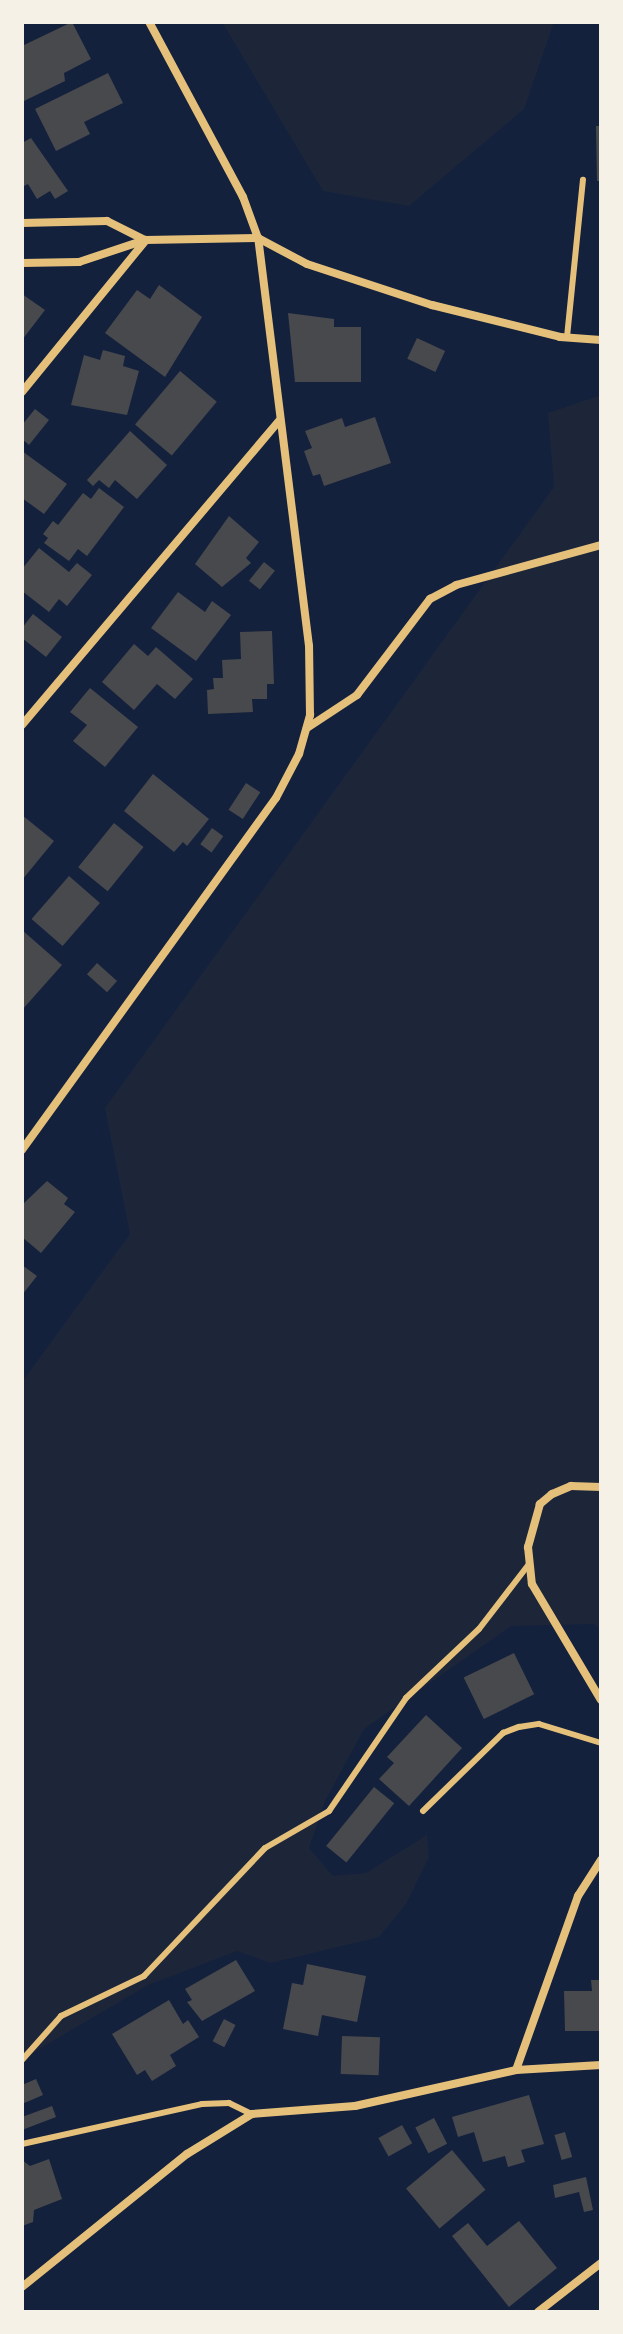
<!DOCTYPE html>
<html>
<head>
<meta charset="utf-8">
<style>
  body { margin:0 }
  #map { position:relative; width:623px; height:2334px; overflow:hidden; background:#14213d; font-family:Mulish,sans-serif }
  div>[style] { position:absolute }
  .green>* { inset:0; background:#1d2539 }
  .building>* { inset:0; background:#48494c; transform-origin:0 0 }
  .service>* { height:6px; margin:-3px; padding:0 3px; transform-origin:3px; border-radius:3px; background:#e5c07b }
  .minor>* { height:8px; margin:-4px; padding:0 4px; transform-origin:4px; border-radius:4px; background:#e5c07b }
  span { translate:-50% -50%; white-space:nowrap; text-align:center; line-height:1.15; -webkit-text-stroke:6px #f6f1e7; paint-order:stroke }
  .frame { position:absolute; inset:0; border:24px solid #f6f1e7; pointer-events:none }
</style>
</head>
<body>
<div id="map">
  <div class="green">
    <i style="clip-path:polygon(222px 22px,554px 22px,524px 109px,409px 206px,323px 191px)"></i>
    <i style="clip-path:polygon(601px 395px,601px 1631px,595px 1624px,511px 1626px,364px 1729px,325px 1801px,309px 1848px,333px 1876px,366px 1873px,427px 1835px,429px 1857px,406px 1904px,379px 1937px,271px 1963px,237px 1951px,148px 1985px,22px 2059px,22px 1382px,130px 1234px,105px 1108px,554px 487px,548px 413px)"></i>
  </div>
  <div class="building">
    <i style="clip-path:polygon(72px 22px,91px 59px,64px 73px,65px 81px,22px 102px,22px 46px)"></i>
    <i style="clip-path:polygon(108px 73px,123px 103px,84px 122px,90px 134px,56px 151px,35px 109px)"></i>
    <i style="clip-path:polygon(596px 126px,601px 126px,601px 181px,597px 181px)"></i>
    <i style="clip-path:polygon(31px 138px,68px 191px,55px 199px,50px 191px,37px 199px,28px 184px,22px 187px,22px 143px)"></i>
    <i style="clip-path:polygon(159px 285px,202px 317px,165px 377px,105px 333px,137px 290px,150px 299px)"></i>
    <i style="clip-path:polygon(22px 294px,45px 310px,22px 340px)"></i>
    <i style="clip-path:polygon(288px 313px,334px 319px,334px 327px,361px 327px,361px 382px,295px 382px)"></i>
    <i style="left:417px;top:338px;width:31px;height:23px;rotate:25deg"></i>
    <i style="clip-path:polygon(103px 350px,125px 356px,123px 366px,139px 371px,127px 415px,71px 405px,84px 355px,100px 360px)"></i>
    <i style="left:180px;top:371px;width:48px;height:70px;rotate:40deg"></i>
    <i style="clip-path:polygon(35px 409px,49px 420px,29px 445px,22px 439px,22px 425px)"></i>
    <i style="clip-path:polygon(375px 417px,391px 463px,324px 486px,320px 474px,313px 476px,304px 451px,312px 448px,305px 431px,342px 418px,345px 427px)"></i>
    <i style="clip-path:polygon(130px 431px,167px 465px,137px 499px,115px 480px,109px 488px,99px 480px,93px 486px,87px 480px)"></i>
    <i style="clip-path:polygon(22px 451px,67px 484px,44px 514px,22px 498px)"></i>
    <i style="clip-path:polygon(99px 488px,124px 507px,87px 556px,78px 549px,69px 561px,44px 543px,48px 538px,43px 534px,53px 521px,58px 525px,83px 493px,91px 499px)"></i>
    <i style="clip-path:polygon(229px 516px,259px 542px,246px 558px,251px 563px,222px 587px,195px 564px)"></i>
    <i style="clip-path:polygon(39px 548px,69px 572px,77px 563px,92px 575px,67px 606px,59px 599px,49px 612px,22px 591px,22px 569px)"></i>
    <i style="left:264px;top:562px;width:14px;height:24px;rotate:39deg"></i>
    <i style="clip-path:polygon(178px 592px,205px 612px,212px 601px,231px 615px,196px 661px,151px 628px)"></i>
    <i style="clip-path:polygon(33px 614px,62px 637px,46px 657px,22px 638px,22px 628px)"></i>
    <i style="clip-path:polygon(272px 631px,274px 684px,267px 684px,267px 699px,252px 699px,253px 712px,208px 714px,207px 690px,214px 689px,213px 678px,223px 678px,222px 660px,241px 659px,240px 632px)"></i>
    <i style="clip-path:polygon(134px 644px,148px 656px,156px 647px,193px 679px,175px 699px,157px 684px,134px 710px,102px 682px)"></i>
    <i style="clip-path:polygon(90px 688px,138px 727px,105px 767px,73px 741px,87px 725px,70px 712px)"></i>
    <i style="clip-path:polygon(153px 774px,209px 819px,187px 846px,183px 842px,174px 852px,124px 811px)"></i>
    <i style="left:246px;top:783px;width:17px;height:32px;rotate:33deg"></i>
    <i style="clip-path:polygon(22px 815px,54px 841px,22px 880px)"></i>
    <i style="left:114px;top:823px;width:38px;height:57px;rotate:39deg"></i>
    <i style="left:212px;top:828px;width:14px;height:20px;rotate:36deg"></i>
    <i style="left:69px;top:876px;width:41px;height:57px;rotate:41deg"></i>
    <i style="clip-path:polygon(22px 930px,62px 965px,22px 1010px)"></i>
    <i style="left:97px;top:963px;width:27px;height:15px;rotate:42deg"></i>
    <i style="clip-path:polygon(47px 1181px,68px 1198px,64px 1204px,75px 1212px,41px 1253px,22px 1237px,22px 1205px)"></i>
    <i style="clip-path:polygon(22px 1265px,37px 1276px,22px 1295px)"></i>
    <i style="left:514px;top:1653px;width:46px;height:56px;rotate:64deg"></i>
    <i style="clip-path:polygon(426px 1715px,462px 1748px,409px 1806px,379px 1779px,394px 1763px,387px 1757px)"></i>
    <i style="left:374px;top:1787px;width:26px;height:76px;rotate:39deg"></i>
    <i style="clip-path:polygon(236px 1960px,255px 1991px,202px 2021px,187px 2002px,192px 2000px,185px 1989px)"></i>
    <i style="clip-path:polygon(307px 1964px,366px 1976px,357px 2022px,322px 2015px,318px 2036px,283px 2029px,292px 1983px,303px 1985px)"></i>
    <i style="clip-path:polygon(591px 1980px,601px 1980px,601px 2031px,565px 2031px,564px 1991px,592px 1991px)"></i>
    <i style="clip-path:polygon(169px 2000px,183px 2024px,188px 2020px,199px 2037px,170px 2055px,176px 2066px,152px 2081px,145px 2070px,137px 2075px,112px 2034px)"></i>
    <i style="left:224px;top:2019px;width:13px;height:25px;rotate:27deg"></i>
    <i style="left:342px;top:2036px;width:38px;height:38px;rotate:2deg"></i>
    <i style="clip-path:polygon(36px 2079px,43px 2095px,22px 2104px,22px 2085px)"></i>
    <i style="clip-path:polygon(529px 2095px,544px 2144px,521px 2150px,525px 2162px,508px 2167px,505px 2156px,483px 2162px,474px 2132px,458px 2137px,452px 2117px)"></i>
    <i style="clip-path:polygon(52px 2106px,56px 2117px,22px 2130px,22px 2117px)"></i>
    <i style="left:434px;top:2118px;width:29px;height:21px;rotate:63deg"></i>
    <i style="left:402px;top:2125px;width:21px;height:27px;rotate:61deg"></i>
    <i style="left:565px;top:2132px;width:26px;height:11px;rotate:74deg"></i>
    <i style="left:452px;top:2150px;width:52px;height:60px;rotate:50deg"></i>
    <i style="clip-path:polygon(49px 2159px,62px 2199px,34px 2210px,33px 2222px,22px 2226px,22px 2160px,30px 2166px)"></i>
    <i style="clip-path:polygon(586px 2177px,593px 2210px,584px 2212px,579px 2192px,555px 2198px,553px 2185px)"></i>
    <i style="clip-path:polygon(519px 2221px,557px 2268px,509px 2307px,452px 2236px,468px 2223px,487px 2246px)"></i>
  </div>
  <div class="service">
    <i style="left:567px;top:337px;width:158px;rotate:-84.2deg"></i>
    <i style="left:423px;top:1811px;width:112px;rotate:-44.3deg"></i>
    <i style="left:503px;top:1733px;width:17px;rotate:-21deg"></i>
    <i style="left:519px;top:1727px;width:20px;rotate:-9deg"></i>
    <i style="left:539px;top:1724px;width:65px;rotate:17deg"></i>
    <i style="left:22px;top:2060px;width:59px;rotate:-48.4deg"></i>
    <i style="left:61px;top:2016px;width:92px;rotate:-25.7deg"></i>
    <i style="left:144px;top:1976px;width:176px;rotate:-46.6deg"></i>
    <i style="left:265px;top:1848px;width:74px;rotate:-30deg"></i>
    <i style="left:329px;top:1811px;width:137px;rotate:-55.7deg"></i>
    <i style="left:406px;top:1698px;width:100px;rotate:-43.4deg"></i>
    <i style="left:479px;top:1629px;width:82px;rotate:-52.4deg"></i>
    <i style="left:22px;top:2144px;width:184px;rotate:-12.5deg"></i>
    <i style="left:202px;top:2104px;width:27px;rotate:-2deg"></i>
    <i style="left:229px;top:2103px;width:25px;rotate:26deg"></i>
  </div>
  <div class="minor">
    <i style="left:22px;top:223px;width:85px;rotate:-1.3deg"></i>
    <i style="left:107px;top:221px;width:42px;rotate:26.6deg"></i>
    <i style="left:22px;top:263px;width:57px;rotate:-1deg"></i>
    <i style="left:79px;top:262px;width:70px;rotate:-18.4deg"></i>
    <i style="left:145px;top:240px;width:113px;rotate:-1deg"></i>
    <i style="left:258px;top:238px;width:55px;rotate:28deg"></i>
    <i style="left:307px;top:264px;width:132px;rotate:18.2deg"></i>
    <i style="left:432px;top:305px;width:132px;rotate:14deg"></i>
    <i style="left:560px;top:337px;width:41px;rotate:4.2deg"></i>
    <i style="left:22px;top:392px;width:195px;rotate:-50.8deg"></i>
    <i style="left:22px;top:725px;width:398px;rotate:-49.8deg"></i>
    <i style="left:307px;top:728px;width:60px;rotate:-33.4deg"></i>
    <i style="left:357px;top:695px;width:121px;rotate:-52.8deg"></i>
    <i style="left:430px;top:599px;width:30px;rotate:-28deg"></i>
    <i style="left:456px;top:585px;width:150px;rotate:-15.4deg"></i>
    <i style="left:22px;top:1150px;width:434px;rotate:-54.2deg"></i>
    <i style="left:276px;top:798px;width:50px;rotate:-62.4deg"></i>
    <i style="left:299px;top:754px;width:41px;rotate:-74.2deg"></i>
    <i style="left:310px;top:715px;width:69px;rotate:-90.8deg"></i>
    <i style="left:309px;top:646px;width:411px;rotate:-97.1deg"></i>
    <i style="left:258px;top:238px;width:44px;rotate:-110.1deg"></i>
    <i style="left:243px;top:197px;width:199px;rotate:-118.2deg"></i>
    <i style="left:601px;top:1487px;width:30px;rotate:-178deg"></i>
    <i style="left:571px;top:1486px;width:21px;rotate:157deg"></i>
    <i style="left:552px;top:1494px;width:16px;rotate:140deg"></i>
    <i style="left:540px;top:1504px;width:45px;rotate:105.6deg"></i>
    <i style="left:528px;top:1547px;width:37px;rotate:84deg"></i>
    <i style="left:532px;top:1584px;width:135px;rotate:59.3deg"></i>
    <i style="left:516px;top:2070px;width:185px;rotate:-70.4deg"></i>
    <i style="left:578px;top:1896px;width:43px;rotate:-57.4deg"></i>
    <i style="left:22px;top:2287px;width:212px;rotate:-38.9deg"></i>
    <i style="left:187px;top:2154px;width:76px;rotate:-31.6deg"></i>
    <i style="left:252px;top:2114px;width:103px;rotate:-4.4deg"></i>
    <i style="left:355px;top:2106px;width:165px;rotate:-12.6deg"></i>
    <i style="left:516px;top:2070px;width:85px;rotate:-3.4deg"></i>
    <i style="left:538px;top:2312px;width:80px;rotate:-37.9deg"></i>
  </div>
  <div class="frame"></div>
</div>
</body>
</html>
